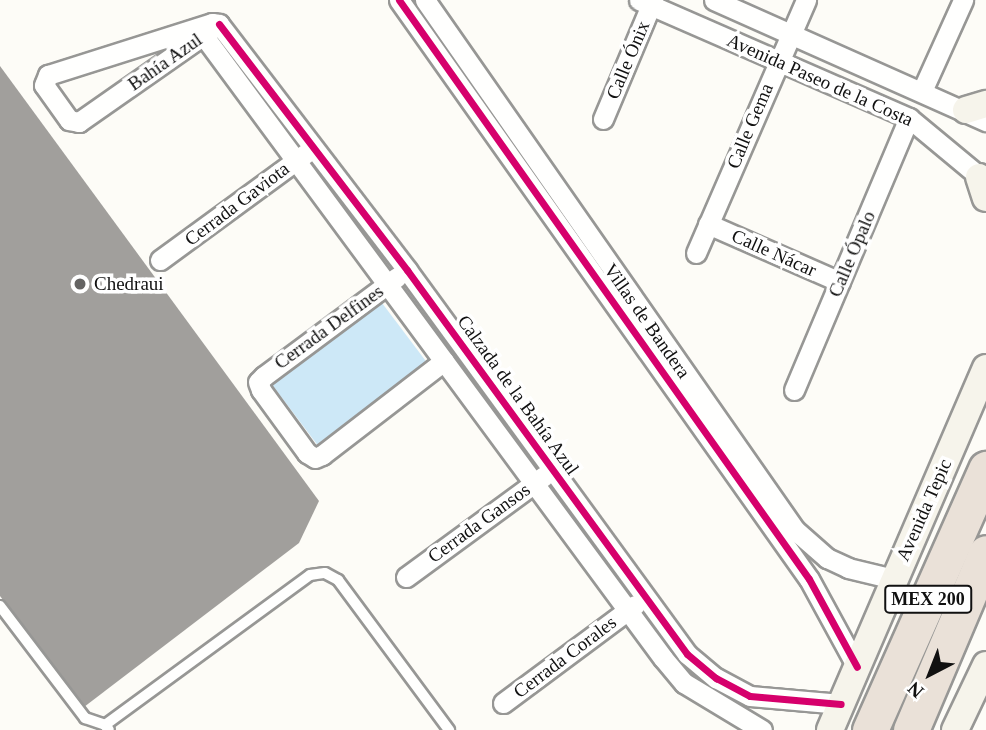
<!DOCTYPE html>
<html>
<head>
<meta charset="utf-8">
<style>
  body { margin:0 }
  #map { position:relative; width:986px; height:730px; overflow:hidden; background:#fdfcf7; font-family:"Times New Roman",serif }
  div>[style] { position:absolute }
  .water>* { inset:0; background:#cde8f7; transform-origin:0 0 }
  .building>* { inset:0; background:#a19f9c }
  .roads { filter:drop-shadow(2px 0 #979795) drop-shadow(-2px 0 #979795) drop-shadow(0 2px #979795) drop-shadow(0 -2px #979795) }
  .lane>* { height:10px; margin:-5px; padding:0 5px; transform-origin:5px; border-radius:5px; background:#fffffe }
  .street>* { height:19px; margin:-9.5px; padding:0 9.5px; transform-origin:9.5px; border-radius:9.5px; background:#fffffe }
  .secondary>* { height:26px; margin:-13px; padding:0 13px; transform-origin:13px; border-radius:13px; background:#f6f4eb }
  .highway>* { height:35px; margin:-17.5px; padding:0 17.5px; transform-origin:17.5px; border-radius:17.5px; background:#eae1d8 }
  .cycleway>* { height:7px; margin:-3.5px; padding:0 3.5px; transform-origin:3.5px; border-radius:3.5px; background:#d6006c }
  .dots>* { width:19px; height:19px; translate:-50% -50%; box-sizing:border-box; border:4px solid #fff; border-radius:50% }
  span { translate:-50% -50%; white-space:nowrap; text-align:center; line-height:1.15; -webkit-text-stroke:7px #fff; paint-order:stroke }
  .shield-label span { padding:2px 5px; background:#fff; border:2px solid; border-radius:5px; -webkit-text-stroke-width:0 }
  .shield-label { font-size:18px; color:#111; font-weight:700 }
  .street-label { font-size:19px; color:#111 }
  .poi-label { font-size:19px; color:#111 }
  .left { translate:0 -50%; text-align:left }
  .north { position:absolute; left:895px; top:639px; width:70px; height:70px; -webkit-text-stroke:5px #fff; paint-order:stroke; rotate:222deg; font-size:19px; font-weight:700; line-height:28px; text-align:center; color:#111 }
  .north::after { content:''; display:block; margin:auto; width:24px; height:32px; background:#111; clip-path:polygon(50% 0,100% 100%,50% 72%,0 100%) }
</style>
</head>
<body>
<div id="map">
  <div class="water">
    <i style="left:379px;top:299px;width:79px;height:137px;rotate:53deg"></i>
  </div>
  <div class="building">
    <i style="clip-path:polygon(0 66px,319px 501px,299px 543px,84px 707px,0 596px)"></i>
  </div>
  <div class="roads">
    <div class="lane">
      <i style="left:0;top:606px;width:141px;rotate:52.8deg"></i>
      <i style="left:85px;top:718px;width:21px;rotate:19deg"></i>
      <i style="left:105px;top:725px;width:6px;rotate:51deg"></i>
      <i style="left:105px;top:725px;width:254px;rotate:-36.2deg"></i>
      <i style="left:310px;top:575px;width:15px;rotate:-8deg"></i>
      <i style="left:325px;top:573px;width:15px;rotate:28deg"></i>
      <i style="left:338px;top:580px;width:187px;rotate:53.5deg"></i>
    </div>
    <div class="street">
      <i style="left:399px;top:0;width:709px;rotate:54.7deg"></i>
      <i style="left:809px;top:579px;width:100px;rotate:61.4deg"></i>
      <i style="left:425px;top:0;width:646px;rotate:55.08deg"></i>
      <i style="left:795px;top:530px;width:43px;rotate:41.2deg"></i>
      <i style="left:827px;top:558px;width:23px;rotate:25deg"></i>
      <i style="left:848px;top:568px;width:47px;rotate:13.4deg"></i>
      <i style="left:639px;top:0;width:295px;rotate:23.6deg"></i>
      <i style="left:909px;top:118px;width:100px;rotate:39.7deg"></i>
      <i style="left:714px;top:0;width:298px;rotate:24deg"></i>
      <i style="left:212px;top:23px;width:7px;rotate:8deg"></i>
      <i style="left:219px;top:24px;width:171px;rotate:145deg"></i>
      <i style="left:79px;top:122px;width:10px;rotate:-169deg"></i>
      <i style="left:69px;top:120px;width:43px;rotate:-125.5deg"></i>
      <i style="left:44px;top:85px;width:11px;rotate:-68deg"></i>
      <i style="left:48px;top:75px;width:172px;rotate:-17.6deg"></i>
      <i style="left:219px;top:24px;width:310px;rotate:52.6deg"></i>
      <i style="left:407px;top:270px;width:475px;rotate:53.9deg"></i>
      <i style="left:687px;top:654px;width:38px;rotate:40deg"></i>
      <i style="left:716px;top:678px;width:38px;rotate:28deg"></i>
      <i style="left:750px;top:696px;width:91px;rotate:5deg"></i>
      <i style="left:198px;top:28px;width:783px;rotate:53.57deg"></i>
      <i style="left:663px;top:658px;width:33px;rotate:50deg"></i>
      <i style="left:684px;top:683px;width:91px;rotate:31.1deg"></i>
      <i style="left:922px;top:91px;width:100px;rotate:-65.7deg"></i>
      <i style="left:603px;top:119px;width:129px;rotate:-67.2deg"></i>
      <i style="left:708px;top:224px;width:144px;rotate:23.7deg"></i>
      <i style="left:696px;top:253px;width:276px;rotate:-66.5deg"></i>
      <i style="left:160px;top:260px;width:181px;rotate:-36.2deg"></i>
      <i style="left:397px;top:277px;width:166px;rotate:143.3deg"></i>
      <i style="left:264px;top:376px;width:8px;rotate:135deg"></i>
      <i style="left:258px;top:382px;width:9px;rotate:69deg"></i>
      <i style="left:261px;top:390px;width:78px;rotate:53.9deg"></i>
      <i style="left:307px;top:453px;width:9px;rotate:32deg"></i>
      <i style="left:315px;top:458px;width:8px;rotate:-23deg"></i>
      <i style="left:322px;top:455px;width:154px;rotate:-37.6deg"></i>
      <i style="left:794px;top:390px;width:295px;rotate:-67.1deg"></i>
      <i style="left:406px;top:577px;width:171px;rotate:-36.2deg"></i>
      <i style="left:503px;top:703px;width:164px;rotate:-36.6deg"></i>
    </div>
    <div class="secondary">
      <i style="left:966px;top:110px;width:21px;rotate:-17deg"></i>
      <i style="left:979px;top:177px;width:22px;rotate:72deg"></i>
      <i style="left:830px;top:730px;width:394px;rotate:-66.7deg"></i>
      <i style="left:955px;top:730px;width:72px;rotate:-64.5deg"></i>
    </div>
    <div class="highway">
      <i style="left:870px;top:730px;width:286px;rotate:-66deg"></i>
      <i style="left:911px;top:730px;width:192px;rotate:-67deg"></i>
    </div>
  </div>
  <div class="cycleway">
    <i style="left:399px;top:0;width:709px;rotate:54.7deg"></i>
    <i style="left:809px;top:579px;width:100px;rotate:61.4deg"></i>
    <i style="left:219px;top:24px;width:310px;rotate:52.6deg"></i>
    <i style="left:407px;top:270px;width:475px;rotate:53.9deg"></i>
    <i style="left:687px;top:654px;width:38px;rotate:40deg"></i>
    <i style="left:716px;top:678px;width:38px;rotate:28deg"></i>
    <i style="left:750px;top:696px;width:91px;rotate:5deg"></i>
  </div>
  <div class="dots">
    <i style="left:80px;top:284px;background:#646362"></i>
  </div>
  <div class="shield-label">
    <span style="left:928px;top:599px">MEX 200</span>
  </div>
  <div class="street-label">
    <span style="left:628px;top:60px;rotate:-67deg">Calle Ónix</span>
    <span style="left:165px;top:62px;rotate:-35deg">Bahía Azul</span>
    <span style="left:820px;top:80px;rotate:24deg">Avenida Paseo de la Costa</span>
    <span style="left:750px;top:126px;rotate:-67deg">Calle Gema</span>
    <span style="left:237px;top:204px;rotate:-37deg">Cerrada Gaviota</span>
    <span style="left:774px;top:253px;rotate:24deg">Calle Nácar</span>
    <span style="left:852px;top:254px;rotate:-67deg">Calle Ópalo</span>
    <span style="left:647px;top:321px;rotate:55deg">Villas de Bandera</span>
    <span style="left:329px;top:327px;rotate:-36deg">Cerrada Delfines</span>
    <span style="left:518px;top:395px;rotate:54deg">Calzada de la Bahía Azul</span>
    <span style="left:924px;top:510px;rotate:-66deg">Avenida Tepic</span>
    <span style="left:479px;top:523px;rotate:-36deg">Cerrada Gansos</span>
    <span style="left:565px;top:657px;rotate:-37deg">Cerrada Corales</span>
  </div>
  <div class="poi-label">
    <span class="left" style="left:94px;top:284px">Chedraui</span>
  </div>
  <div class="north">N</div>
</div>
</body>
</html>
